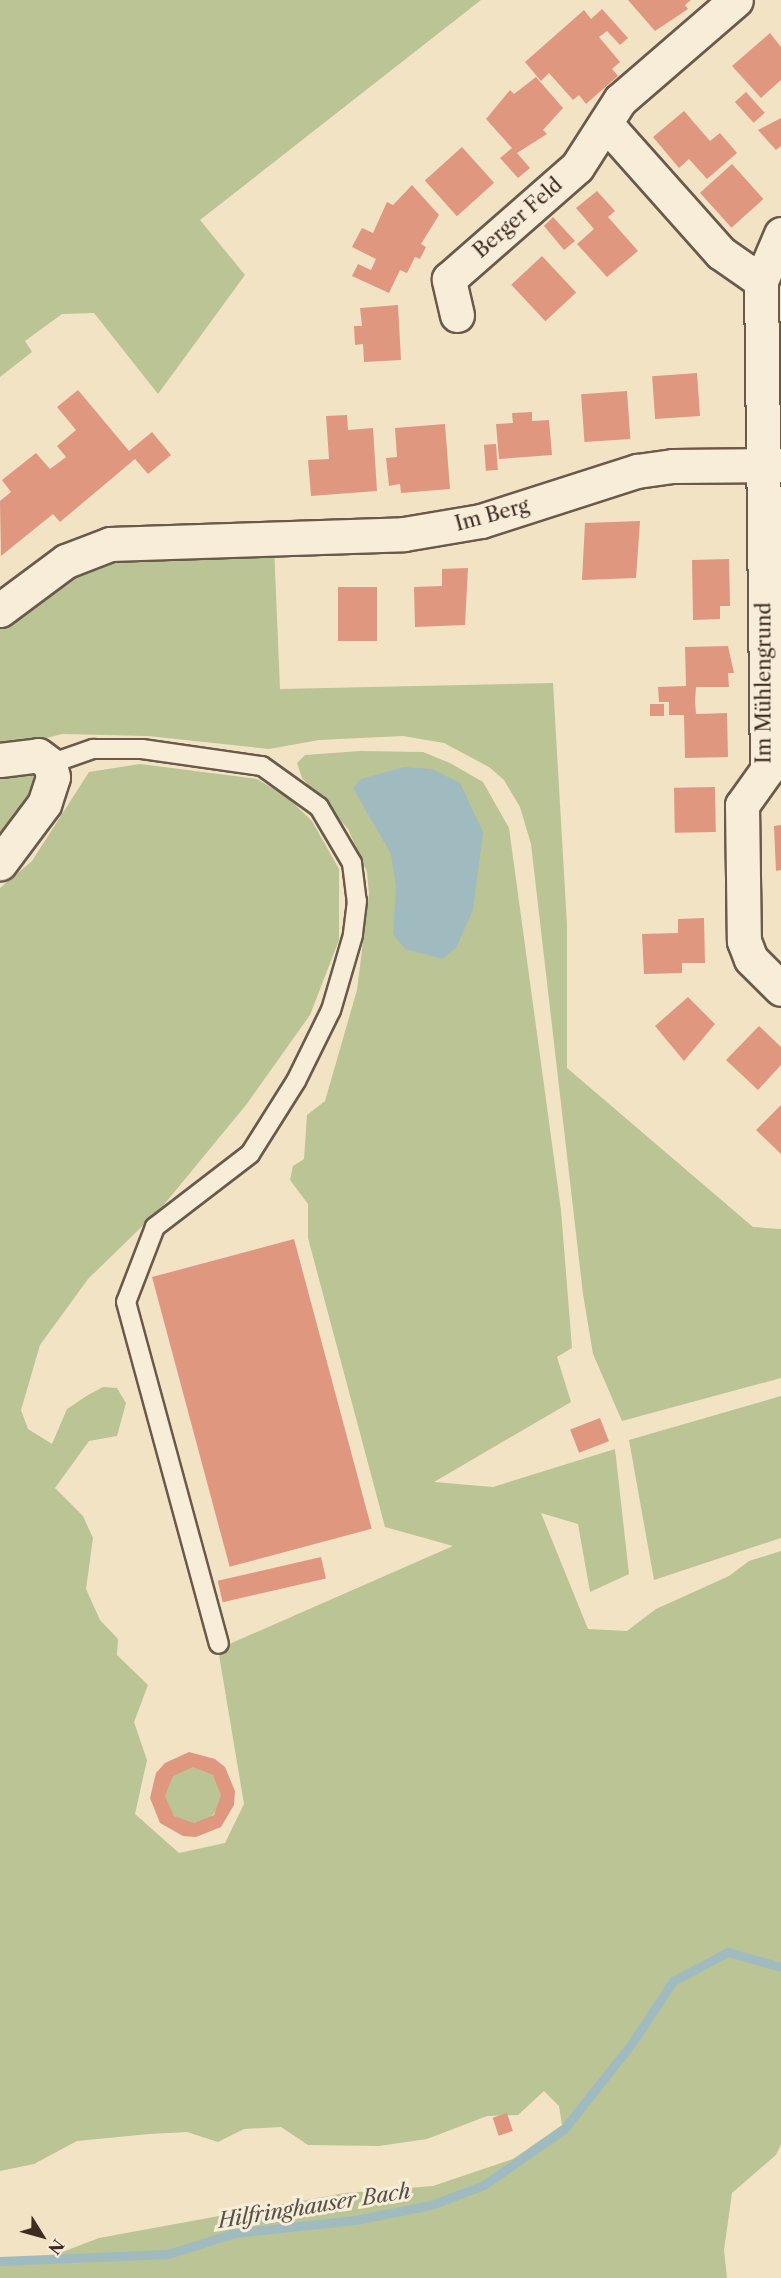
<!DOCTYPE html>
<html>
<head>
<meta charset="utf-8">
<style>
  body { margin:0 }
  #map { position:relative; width:781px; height:2278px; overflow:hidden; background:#f2e3c5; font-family:"Libre Caslon Text",serif }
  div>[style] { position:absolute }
  .green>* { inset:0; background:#bac495 }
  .round { border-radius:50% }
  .water>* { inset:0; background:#a0bbbf }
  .stream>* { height:9px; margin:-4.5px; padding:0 4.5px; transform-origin:4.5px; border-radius:4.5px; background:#a0bbbf }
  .building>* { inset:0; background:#e09780; transform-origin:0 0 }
  .roads { filter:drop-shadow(2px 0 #6b5a4b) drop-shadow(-2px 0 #6b5a4b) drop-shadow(0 2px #6b5a4b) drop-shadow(0 -2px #6b5a4b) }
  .lane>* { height:18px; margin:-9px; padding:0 9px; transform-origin:9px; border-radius:9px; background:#f7edd9 }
  .street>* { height:33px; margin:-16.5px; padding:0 16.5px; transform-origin:16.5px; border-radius:16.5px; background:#f7edd9 }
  span { translate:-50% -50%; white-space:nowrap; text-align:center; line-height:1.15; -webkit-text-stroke:6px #f7edd9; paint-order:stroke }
  .street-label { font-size:20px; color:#3e2c22 }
  .water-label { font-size:21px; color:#565049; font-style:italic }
  .north { position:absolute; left:12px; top:2206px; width:60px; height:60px; -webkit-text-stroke:4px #f7edd9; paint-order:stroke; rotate:127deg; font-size:16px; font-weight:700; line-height:24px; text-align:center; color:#3e2c22 }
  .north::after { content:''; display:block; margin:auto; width:21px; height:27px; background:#3e2c22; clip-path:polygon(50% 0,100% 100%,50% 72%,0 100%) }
</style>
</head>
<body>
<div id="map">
  <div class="green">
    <i style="clip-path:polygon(0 0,481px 0,200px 220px,245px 275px,158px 394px,94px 313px,62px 314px,25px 341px,32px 352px,0 377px)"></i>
    <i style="clip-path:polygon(273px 523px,280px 689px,553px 683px,567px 925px,567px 1068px,753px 1227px,781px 1229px,781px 1378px,622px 1421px,593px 1354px,583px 1294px,531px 844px,520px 807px,504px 780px,489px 767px,444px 743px,403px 736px,319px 740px,269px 749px,148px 736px,62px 734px,0 750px,0 624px,26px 601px,98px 561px)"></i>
    <i style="clip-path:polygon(360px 751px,423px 752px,450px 763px,483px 782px,509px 828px,561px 1210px,572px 1348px,557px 1357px,571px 1402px,434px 1482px,493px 1487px,615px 1449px,629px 1574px,590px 1592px,578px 1524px,541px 1513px,588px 1629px,627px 1631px,656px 1609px,729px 1576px,749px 1561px,781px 1551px,781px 2144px,776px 2155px,732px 2193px,724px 2250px,727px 2278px,0 2278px,0 2265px,31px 2264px,99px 2238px,345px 2193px,433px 2186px,513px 2159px,562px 2125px,559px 2106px,544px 2091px,518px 2115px,487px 2116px,427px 2139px,379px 2146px,308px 2145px,281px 2127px,244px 2129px,218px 2142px,187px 2132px,149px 2134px,77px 2141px,34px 2164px,0 2171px,0 888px,32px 861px,89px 772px,140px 764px,257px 779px,287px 797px,312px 821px,339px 869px,339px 940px,310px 1015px,246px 1105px,162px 1207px,88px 1279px,40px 1345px,21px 1410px,28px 1429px,52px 1444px,67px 1409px,88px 1395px,103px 1387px,117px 1388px,126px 1403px,117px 1436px,89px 1441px,55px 1488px,83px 1516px,93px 1538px,86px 1589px,100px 1620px,118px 1639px,117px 1655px,148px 1685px,134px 1722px,147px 1760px,135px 1814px,179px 1853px,225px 1843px,244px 1804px,218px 1649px,453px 1546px,385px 1527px,308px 1238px,308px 1204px,290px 1180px,293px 1166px,304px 1159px,307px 1115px,325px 1101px,357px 990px,369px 894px,367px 872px,348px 829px,302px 778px,297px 763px,305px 755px)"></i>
    <i style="clip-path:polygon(29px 769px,39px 787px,0 848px,0 771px)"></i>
    <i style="clip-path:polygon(781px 1396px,781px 1538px,654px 1580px,629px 1440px)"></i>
    <i class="round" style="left:165px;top:1767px;width:56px;height:56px"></i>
  </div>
  <div class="water">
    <i style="clip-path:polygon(404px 767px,432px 769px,460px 783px,483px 832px,473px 910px,456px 948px,442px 959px,405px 949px,393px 934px,396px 886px,391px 854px,353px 788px,361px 779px)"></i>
  </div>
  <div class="stream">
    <i style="left:0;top:2261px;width:168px;rotate:-2.4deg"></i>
    <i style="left:168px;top:2254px;width:70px;rotate:-17.4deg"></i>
    <i style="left:235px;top:2233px;width:121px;rotate:-6.2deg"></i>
    <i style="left:355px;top:2220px;width:77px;rotate:-11.2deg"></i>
    <i style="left:431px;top:2205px;width:57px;rotate:-20.7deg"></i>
    <i style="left:484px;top:2185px;width:98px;rotate:-35deg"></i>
    <i style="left:564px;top:2129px;width:110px;rotate:-51.7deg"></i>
    <i style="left:632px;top:2043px;width:74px;rotate:-56.5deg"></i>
    <i style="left:673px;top:1981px;width:62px;rotate:-27.8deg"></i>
    <i style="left:728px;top:1952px;width:55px;rotate:15.8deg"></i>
  </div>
  <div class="building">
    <i style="clip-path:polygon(628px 0,691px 0,685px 5px,688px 9px,655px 31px)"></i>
    <i style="clip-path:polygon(602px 9px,628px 38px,620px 45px,607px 31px,599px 37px,620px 62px,612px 69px,618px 76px,586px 104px,579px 95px,573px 100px,549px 73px,541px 81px,525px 62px,584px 10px,591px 19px)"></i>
    <i style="clip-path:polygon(770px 33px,781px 47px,781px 80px,761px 98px,732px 66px)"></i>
    <i style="clip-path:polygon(536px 77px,563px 108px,543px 130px,547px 134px,517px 153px,530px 168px,518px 178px,500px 158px,512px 148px,486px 119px,510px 90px,514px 94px)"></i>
    <i style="left:746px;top:92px;width:28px;height:15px;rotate:48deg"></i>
    <i style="clip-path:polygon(684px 111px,710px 141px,720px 133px,737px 153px,707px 179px,689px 159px,679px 168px,653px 137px)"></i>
    <i style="clip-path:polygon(781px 118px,781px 146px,776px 150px,758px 130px)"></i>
    <i style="left:462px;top:147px;width:48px;height:50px;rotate:48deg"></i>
    <i style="left:732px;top:164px;width:47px;height:43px;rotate:48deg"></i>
    <i style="clip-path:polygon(412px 185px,439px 215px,421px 244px,426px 247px,420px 259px,415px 257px,407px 273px,400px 270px,389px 293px,352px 276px,358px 264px,371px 270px,376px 259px,352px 247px,362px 228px,373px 233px,387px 202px,393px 205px)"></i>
    <i style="clip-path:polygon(597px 191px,615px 211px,608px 217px,638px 251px,607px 277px,577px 244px,594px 229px,576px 208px)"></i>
    <i style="clip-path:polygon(553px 217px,575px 241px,564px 250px,544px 226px)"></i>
    <i style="left:542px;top:256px;width:50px;height:42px;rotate:47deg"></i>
    <i style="clip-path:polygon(398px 305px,401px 360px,364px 362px,363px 344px,355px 345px,354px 326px,362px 326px,360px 308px)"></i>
    <i style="left:697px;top:373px;width:43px;height:45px;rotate:86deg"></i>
    <i style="clip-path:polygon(78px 390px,129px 451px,152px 432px,171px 455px,148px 474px,135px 459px,60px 522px,53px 514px,1px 556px,0 501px,11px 492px,2px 480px,36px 453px,50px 469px,66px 457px,57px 446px,76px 430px,57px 407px)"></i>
    <i style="left:627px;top:391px;width:48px;height:46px;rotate:86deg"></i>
    <i style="clip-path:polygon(532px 412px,532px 421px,549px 420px,552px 455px,499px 459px,496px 424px,513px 423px,512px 413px)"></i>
    <i style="clip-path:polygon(347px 415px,348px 430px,373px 428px,377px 491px,311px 496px,308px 460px,329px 459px,326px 416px)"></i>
    <i style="clip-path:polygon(445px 424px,450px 489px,401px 493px,400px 484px,389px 486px,386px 458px,397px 457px,395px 428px)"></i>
    <i style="left:496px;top:444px;width:26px;height:12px;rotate:86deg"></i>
    <i style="clip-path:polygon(640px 521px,636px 578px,582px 580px,585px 523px)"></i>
    <i style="clip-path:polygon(729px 559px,730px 606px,720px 606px,720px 619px,693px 620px,692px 560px)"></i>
    <i style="clip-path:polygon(468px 568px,465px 625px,415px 627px,414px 587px,442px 586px,442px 569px)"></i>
    <i style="left:338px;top:587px;width:39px;height:54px"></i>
    <i style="clip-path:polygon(728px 646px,734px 673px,728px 673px,729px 687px,696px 687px,695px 701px,696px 714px,727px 713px,728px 757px,685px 758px,684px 715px,669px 715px,669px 702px,659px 702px,658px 687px,686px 686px,685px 647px)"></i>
    <i style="left:650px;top:704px;width:14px;height:12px"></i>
    <i style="left:715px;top:787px;width:45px;height:41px;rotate:89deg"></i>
    <i style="clip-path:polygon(781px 825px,781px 870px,776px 871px,774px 826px)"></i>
    <i style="clip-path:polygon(704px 918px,705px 963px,682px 963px,682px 973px,644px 974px,642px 934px,678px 933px,678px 919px)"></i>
    <i style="clip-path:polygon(688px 997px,715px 1024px,684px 1061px,655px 1026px)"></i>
    <i style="clip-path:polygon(759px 1026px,781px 1047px,781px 1065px,758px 1090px,726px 1060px)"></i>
    <i style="clip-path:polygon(781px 1105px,781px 1154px,756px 1130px)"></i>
    <i style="left:294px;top:1239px;width:300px;height:147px;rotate:75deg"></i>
    <i style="left:600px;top:1418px;width:25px;height:32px;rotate:69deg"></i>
    <i style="left:321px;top:1557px;width:22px;height:106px;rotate:77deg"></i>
    <i style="clip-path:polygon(evenodd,189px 1752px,215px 1759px,225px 1767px,235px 1791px,234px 1805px,221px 1827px,196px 1837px,183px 1836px,160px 1823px,150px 1798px,156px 1773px,165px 1763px,189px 1752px,193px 1767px,213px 1775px,221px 1795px,214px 1815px,194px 1823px,174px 1816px,165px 1796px,173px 1776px,193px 1767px)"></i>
    <i style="left:507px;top:2113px;width:19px;height:15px;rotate:72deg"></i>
  </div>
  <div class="roads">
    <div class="lane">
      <i style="left:50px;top:764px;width:46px;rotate:-19.2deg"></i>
      <i style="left:93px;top:749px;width:49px"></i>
      <i style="left:142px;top:749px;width:121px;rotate:8.1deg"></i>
      <i style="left:262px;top:766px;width:70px;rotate:35.7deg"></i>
      <i style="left:319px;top:807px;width:65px;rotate:59.5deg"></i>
      <i style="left:352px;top:863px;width:38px;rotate:83deg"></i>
      <i style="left:357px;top:901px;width:34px;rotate:97deg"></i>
      <i style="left:353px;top:935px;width:78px;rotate:106.3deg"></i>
      <i style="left:331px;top:1010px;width:79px;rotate:116.2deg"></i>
      <i style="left:296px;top:1081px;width:86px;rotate:122.2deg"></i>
      <i style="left:250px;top:1154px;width:120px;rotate:142.5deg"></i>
      <i style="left:155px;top:1227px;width:80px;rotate:111.1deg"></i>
      <i style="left:126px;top:1302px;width:354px;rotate:74.8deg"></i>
    </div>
    <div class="street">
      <i style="left:606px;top:124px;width:173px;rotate:48.3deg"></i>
      <i style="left:721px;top:253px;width:49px;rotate:35deg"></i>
      <i style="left:781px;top:234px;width:51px;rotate:113.1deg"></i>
      <i style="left:761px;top:281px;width:489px;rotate:89.3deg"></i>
      <i style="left:767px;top:770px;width:43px;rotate:125.5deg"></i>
      <i style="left:742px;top:805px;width:136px;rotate:89.2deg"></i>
      <i style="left:744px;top:941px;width:19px;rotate:69deg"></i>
      <i style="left:751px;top:959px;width:42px;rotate:45deg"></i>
      <i style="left:457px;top:315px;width:37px;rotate:-103deg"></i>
      <i style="left:449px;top:279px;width:170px;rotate:-41.2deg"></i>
      <i style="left:577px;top:167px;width:80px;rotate:-57.3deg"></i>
      <i style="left:620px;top:100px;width:153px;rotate:-40.8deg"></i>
      <i style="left:0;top:610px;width:82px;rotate:-36.6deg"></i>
      <i style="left:66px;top:561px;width:47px;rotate:-21.1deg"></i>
      <i style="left:110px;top:544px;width:294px;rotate:-1.9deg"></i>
      <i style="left:404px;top:534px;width:78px;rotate:-9.6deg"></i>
      <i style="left:481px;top:521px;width:164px;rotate:-17.8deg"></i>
      <i style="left:637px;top:471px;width:36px;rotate:-8deg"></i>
      <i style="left:673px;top:466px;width:108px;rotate:-0.5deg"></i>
      <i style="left:0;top:760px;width:38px;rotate:-7deg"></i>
      <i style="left:38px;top:755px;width:15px;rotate:37deg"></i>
      <i style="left:50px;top:764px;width:13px;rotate:77deg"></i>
      <i style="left:53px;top:777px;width:28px;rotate:108deg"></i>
      <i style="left:44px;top:804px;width:74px;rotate:126.7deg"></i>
    </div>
  </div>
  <div class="street-label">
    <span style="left:518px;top:218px;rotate:-41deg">Berger Feld</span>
    <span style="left:492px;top:515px;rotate:-15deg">Im Berg</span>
    <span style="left:764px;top:683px;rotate:-90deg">Im Mühlengrund</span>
  </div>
  <div class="water-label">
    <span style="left:314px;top:2206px;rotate:-9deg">Hilfringhauser Bach</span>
  </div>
  <div class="north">N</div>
</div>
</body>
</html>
